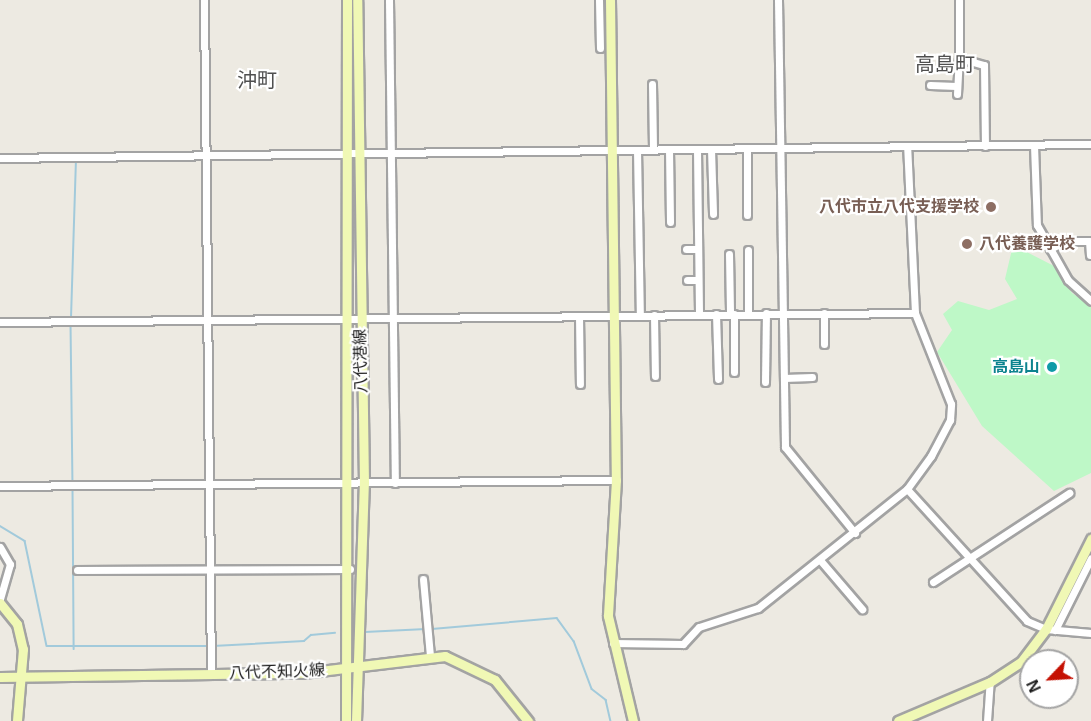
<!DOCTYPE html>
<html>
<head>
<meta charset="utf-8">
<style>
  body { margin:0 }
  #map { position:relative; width:1091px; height:721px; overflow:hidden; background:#edeae2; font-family:Arial,"Noto Sans JP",sans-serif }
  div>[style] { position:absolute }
  .park>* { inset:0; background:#bef8c7 }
  .stream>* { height:1.5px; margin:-0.75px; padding:0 0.75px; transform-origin:0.75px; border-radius:0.75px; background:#a2cadb }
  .roads { filter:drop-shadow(2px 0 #a3a3a3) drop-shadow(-2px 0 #a3a3a3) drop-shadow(0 2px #a3a3a3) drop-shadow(0 -2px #a3a3a3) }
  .street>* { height:7px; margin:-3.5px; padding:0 3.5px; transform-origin:3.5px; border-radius:3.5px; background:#fff }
  .secondary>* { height:9px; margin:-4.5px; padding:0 4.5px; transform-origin:4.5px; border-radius:4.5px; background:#f0f8b5 }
  .dots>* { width:16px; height:16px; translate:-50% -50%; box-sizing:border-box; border:3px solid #fff; border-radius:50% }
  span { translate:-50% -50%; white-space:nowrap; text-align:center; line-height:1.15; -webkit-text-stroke:4.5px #fff; paint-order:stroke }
  .education-label { font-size:16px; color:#785e54; font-weight:700 }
  .right { translate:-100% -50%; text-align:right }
  .left { translate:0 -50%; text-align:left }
  .street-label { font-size:16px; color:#1c1c1c }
  .culture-label { font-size:16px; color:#0d838f; font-weight:700 }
  .quarter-label { font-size:20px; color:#4f4f4f }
  .north { position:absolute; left:1019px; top:649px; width:60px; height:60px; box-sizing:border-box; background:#fff; border:2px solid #a4a4a4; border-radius:50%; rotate:245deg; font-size:16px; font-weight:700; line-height:24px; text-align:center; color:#1c1c1c }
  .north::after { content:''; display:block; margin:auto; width:21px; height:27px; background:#c51103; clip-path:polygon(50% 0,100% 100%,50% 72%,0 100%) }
</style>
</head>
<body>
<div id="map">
  <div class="park">
    <i style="clip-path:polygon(1013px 245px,1056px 267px,1072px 293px,1091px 306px,1091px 473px,1054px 491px,982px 426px,937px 352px,952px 330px,943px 314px,958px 301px,989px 310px,1017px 299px,1005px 279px)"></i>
  </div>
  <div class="stream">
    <i style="left:71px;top:318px;width:157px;rotate:-88.2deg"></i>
    <i style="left:71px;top:323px;width:160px;rotate:89.3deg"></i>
    <i style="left:73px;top:488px;width:161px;rotate:89.6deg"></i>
    <i style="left:0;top:526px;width:29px;rotate:31deg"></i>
    <i style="left:25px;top:541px;width:107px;rotate:78.2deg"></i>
    <i style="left:47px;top:646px;width:161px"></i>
    <i style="left:432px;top:629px;width:125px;rotate:-5deg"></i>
    <i style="left:557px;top:618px;width:29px;rotate:54deg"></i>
    <i style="left:574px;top:641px;width:51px;rotate:69.4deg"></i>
    <i style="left:592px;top:689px;width:18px;rotate:38deg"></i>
    <i style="left:606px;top:700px;width:22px;rotate:77deg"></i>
    <i style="left:365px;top:632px;width:61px;rotate:-2.8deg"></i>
    <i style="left:213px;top:646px;width:91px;rotate:-3.1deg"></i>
    <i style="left:304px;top:641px;width:9px;rotate:-41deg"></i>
    <i style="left:311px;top:635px;width:24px;rotate:-5deg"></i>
  </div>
  <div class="roads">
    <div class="street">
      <i style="left:204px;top:0;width:675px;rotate:89.41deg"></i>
      <i style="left:389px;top:0;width:483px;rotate:89.3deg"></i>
      <i style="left:599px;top:0;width:48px;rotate:88.8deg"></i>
      <i style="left:778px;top:0;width:447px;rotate:89.1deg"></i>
      <i style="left:785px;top:447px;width:111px;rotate:50.9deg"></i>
      <i style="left:959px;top:0;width:58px;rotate:90deg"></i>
      <i style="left:959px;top:58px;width:26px;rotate:16deg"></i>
      <i style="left:984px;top:65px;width:81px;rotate:89.3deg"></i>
      <i style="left:652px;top:84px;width:65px;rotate:89.1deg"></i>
      <i style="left:930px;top:85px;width:26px;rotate:2deg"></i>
      <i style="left:957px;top:94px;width:36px;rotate:-87deg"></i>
      <i style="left:1034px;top:145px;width:80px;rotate:87.9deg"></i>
      <i style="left:1037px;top:225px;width:63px;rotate:60.6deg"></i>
      <i style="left:1068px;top:280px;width:31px;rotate:42deg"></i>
      <i style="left:747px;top:148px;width:67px;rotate:90deg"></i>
      <i style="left:669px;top:149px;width:73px;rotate:89.2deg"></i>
      <i style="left:697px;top:149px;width:165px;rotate:89.3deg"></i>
      <i style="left:711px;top:149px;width:65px;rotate:88.2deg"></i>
      <i style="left:637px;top:150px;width:165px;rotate:89deg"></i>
      <i style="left:0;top:158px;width:1091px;rotate:-0.74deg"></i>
      <i style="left:686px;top:249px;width:12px"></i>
      <i style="left:1050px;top:249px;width:18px;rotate:-27deg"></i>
      <i style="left:1066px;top:241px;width:23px"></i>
      <i style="left:1089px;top:241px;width:14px;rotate:86deg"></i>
      <i style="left:748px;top:250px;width:64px;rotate:90deg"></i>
      <i style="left:729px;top:254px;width:60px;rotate:89deg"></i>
      <i style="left:687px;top:280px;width:11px"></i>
      <i style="left:824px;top:313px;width:31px;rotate:90deg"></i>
      <i style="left:716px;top:314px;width:65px;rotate:88.2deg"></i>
      <i style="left:734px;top:314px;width:58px;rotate:90deg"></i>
      <i style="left:654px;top:315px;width:61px;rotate:89.1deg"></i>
      <i style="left:579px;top:316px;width:68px;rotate:89.2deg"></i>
      <i style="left:0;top:322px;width:915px;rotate:-0.56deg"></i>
      <i style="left:784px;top:378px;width:28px;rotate:-2deg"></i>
      <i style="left:765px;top:382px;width:69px;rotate:-89.2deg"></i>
      <i style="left:0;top:486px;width:616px;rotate:-0.56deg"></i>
      <i style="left:907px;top:489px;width:178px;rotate:47.7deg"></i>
      <i style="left:1027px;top:621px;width:21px;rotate:23deg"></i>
      <i style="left:1046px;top:629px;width:45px;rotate:5.1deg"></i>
      <i style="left:0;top:547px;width:20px;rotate:60deg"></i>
      <i style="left:10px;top:564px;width:37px;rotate:106deg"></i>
      <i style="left:820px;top:560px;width:65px;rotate:49.4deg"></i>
      <i style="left:77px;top:570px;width:273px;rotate:-0.2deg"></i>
      <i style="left:423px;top:579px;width:77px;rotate:84.8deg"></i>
      <i style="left:933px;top:582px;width:163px;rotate:-33.2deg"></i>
      <i style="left:1055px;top:630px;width:80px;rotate:-63.4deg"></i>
      <i style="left:613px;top:643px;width:70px;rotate:0.8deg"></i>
      <i style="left:683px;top:644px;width:23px;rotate:-47deg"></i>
      <i style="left:699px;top:627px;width:62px;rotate:-17.9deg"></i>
      <i style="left:758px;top:608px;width:191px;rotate:-38.6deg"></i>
      <i style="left:907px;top:489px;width:41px;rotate:-54deg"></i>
      <i style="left:931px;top:456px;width:41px;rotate:-62.2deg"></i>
      <i style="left:950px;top:420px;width:16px;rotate:-86deg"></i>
      <i style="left:951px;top:404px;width:98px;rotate:-111.6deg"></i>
      <i style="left:915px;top:313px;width:167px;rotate:-92.7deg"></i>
      <i style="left:987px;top:721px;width:39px;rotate:-86deg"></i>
    </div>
    <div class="secondary">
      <i style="left:610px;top:0;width:480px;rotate:89.3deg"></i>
      <i style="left:616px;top:480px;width:136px;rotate:93.4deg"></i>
      <i style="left:608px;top:616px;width:108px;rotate:76.6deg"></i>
      <i style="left:0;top:603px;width:27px;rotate:51deg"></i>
      <i style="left:17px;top:624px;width:26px;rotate:77deg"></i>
      <i style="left:23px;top:649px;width:72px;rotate:94.8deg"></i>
      <i style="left:0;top:677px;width:303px;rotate:-0.8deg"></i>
      <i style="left:303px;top:673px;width:143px;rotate:-6.8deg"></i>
      <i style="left:445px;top:656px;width:55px;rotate:25.6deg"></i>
      <i style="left:495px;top:680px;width:53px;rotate:51.2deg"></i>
      <i style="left:346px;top:721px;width:721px;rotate:-89.92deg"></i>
      <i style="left:356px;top:721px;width:238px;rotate:-88.1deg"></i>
      <i style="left:364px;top:483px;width:483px;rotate:-90.8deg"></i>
      <i style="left:898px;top:721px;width:100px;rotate:-23deg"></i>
      <i style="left:990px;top:682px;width:37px;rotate:-33deg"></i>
      <i style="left:1021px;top:662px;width:41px;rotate:-52.9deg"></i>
      <i style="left:1046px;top:629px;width:101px;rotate:-63.4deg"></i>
    </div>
  </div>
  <div class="dots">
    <i style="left:991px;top:207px;background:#8d6e63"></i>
    <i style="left:967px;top:244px;background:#8d6e63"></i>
    <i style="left:1052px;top:367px;background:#0f9aa8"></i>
  </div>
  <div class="education-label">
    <span class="right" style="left:979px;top:207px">八代市立八代支援学校</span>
    <span class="left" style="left:979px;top:244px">八代養護学校</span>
  </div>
  <div class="street-label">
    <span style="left:361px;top:361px;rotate:-91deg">八代港線</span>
    <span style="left:277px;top:672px;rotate:-2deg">八代不知火線</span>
  </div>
  <div class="culture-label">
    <span class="right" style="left:1040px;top:367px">高島山</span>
  </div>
  <div class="quarter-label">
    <span style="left:945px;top:64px">高島町</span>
    <span style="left:257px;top:80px">沖町</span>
  </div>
  <div class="north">N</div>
</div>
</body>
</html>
